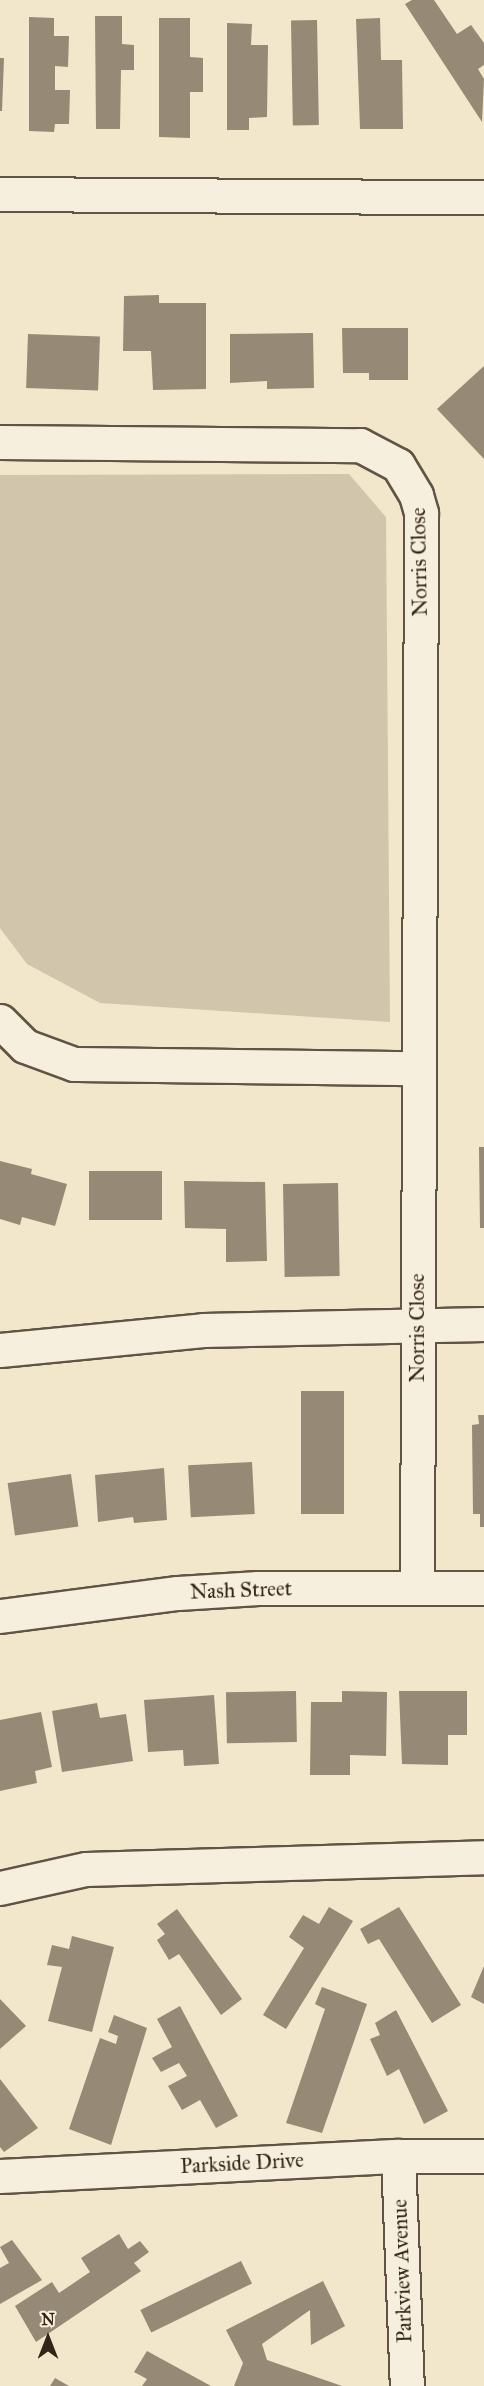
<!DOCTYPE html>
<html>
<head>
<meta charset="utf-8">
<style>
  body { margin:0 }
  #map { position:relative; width:484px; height:2386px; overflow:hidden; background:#f2e6cb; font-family:"IM FELL Great Primer",serif }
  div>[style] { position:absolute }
  .green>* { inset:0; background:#d1c5ac }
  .building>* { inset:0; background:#968975; transform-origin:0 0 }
  .roads { filter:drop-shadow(2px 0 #625444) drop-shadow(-2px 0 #625444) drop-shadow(0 2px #625444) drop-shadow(0 -2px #625444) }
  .minor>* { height:33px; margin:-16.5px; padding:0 16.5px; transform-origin:16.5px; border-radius:16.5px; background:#f7efdd }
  span { translate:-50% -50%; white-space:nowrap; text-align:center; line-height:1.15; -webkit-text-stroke:4.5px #f7efdd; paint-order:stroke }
  .street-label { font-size:21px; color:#322417 }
  .north { position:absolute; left:18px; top:2308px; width:60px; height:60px; -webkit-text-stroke:4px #f7efdd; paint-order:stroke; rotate:0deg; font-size:16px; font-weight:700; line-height:24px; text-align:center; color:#322417 }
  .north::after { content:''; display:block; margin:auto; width:21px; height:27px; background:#322417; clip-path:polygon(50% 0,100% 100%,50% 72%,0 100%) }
</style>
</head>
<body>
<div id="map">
  <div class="green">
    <i style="clip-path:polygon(349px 474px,386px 517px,390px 1022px,100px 1003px,27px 964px,0 928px,0 475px)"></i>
  </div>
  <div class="building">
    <i style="clip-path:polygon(412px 0,434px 0,457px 34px,471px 25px,484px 43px,484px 65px,478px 69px,484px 79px,482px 122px,405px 4px)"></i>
    <i style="clip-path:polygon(95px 16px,122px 16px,122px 44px,134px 45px,134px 70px,121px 70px,120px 129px,96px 129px)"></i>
    <i style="clip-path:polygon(29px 17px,54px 18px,54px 36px,69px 36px,68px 67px,55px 66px,55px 90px,70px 90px,69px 124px,55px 124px,54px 132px,29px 131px)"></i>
    <i style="clip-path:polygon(159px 18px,190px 18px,190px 57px,203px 58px,203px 92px,190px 92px,190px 138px,159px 137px)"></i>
    <i style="clip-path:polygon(380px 18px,381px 60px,402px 60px,403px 129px,360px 129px,356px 19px)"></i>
    <i style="left:317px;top:20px;width:105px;height:26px;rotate:89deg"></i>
    <i style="clip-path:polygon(227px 23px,252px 24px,251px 45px,268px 45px,267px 117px,249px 118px,249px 130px,227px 130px)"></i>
    <i style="clip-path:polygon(0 58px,4px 58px,2px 111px,0 111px)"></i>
    <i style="clip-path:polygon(159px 295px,159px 303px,206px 303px,206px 389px,153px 390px,151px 351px,123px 351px,124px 296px)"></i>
    <i style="clip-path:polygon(342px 328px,408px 328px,408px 380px,369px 380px,369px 373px,343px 373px)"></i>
    <i style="clip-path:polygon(313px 333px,314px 388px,267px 389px,267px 381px,230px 383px,230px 334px)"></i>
    <i style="left:28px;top:334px;width:72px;height:54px;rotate:2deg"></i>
    <i style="clip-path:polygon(484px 366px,484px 459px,437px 409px)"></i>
    <i style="clip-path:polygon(479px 1147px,484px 1147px,484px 1228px,480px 1228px)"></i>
    <i style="clip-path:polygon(0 1161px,32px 1169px,31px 1174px,67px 1184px,55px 1226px,22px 1217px,20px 1225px,0 1219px)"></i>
    <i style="left:89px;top:1171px;width:73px;height:49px"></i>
    <i style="clip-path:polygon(184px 1181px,265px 1182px,267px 1261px,226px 1262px,226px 1229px,185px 1228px)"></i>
    <i style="left:338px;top:1183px;width:93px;height:55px;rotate:89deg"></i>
    <i style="left:344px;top:1391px;width:123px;height:43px;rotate:90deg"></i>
    <i style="clip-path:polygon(478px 1415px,484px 1415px,484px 1527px,480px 1527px,480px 1514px,473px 1514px,472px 1425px,479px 1424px)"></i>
    <i style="left:252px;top:1462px;width:52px;height:64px;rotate:87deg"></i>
    <i style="clip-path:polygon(164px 1468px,167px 1520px,134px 1523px,133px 1517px,98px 1522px,95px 1475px)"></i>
    <i style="left:71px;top:1474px;width:53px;height:64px;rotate:82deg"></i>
    <i style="left:296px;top:1691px;width:51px;height:70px;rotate:89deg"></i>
    <i style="clip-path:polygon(342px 1691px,387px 1692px,386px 1756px,350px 1755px,350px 1775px,310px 1775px,311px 1702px,342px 1702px)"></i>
    <i style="clip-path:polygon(399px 1691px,467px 1691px,467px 1735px,448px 1735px,448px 1765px,402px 1764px)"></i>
    <i style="clip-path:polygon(214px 1695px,219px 1764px,184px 1766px,183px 1750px,148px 1752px,144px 1700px)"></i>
    <i style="clip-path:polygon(97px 1703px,100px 1718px,126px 1714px,133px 1761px,62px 1772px,52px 1711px)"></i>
    <i style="clip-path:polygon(41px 1712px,52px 1767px,35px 1771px,37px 1783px,0 1791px,0 1720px)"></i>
    <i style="clip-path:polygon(329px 1907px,353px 1921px,286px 2029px,263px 2015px,304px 1948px,289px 1937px,303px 1915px,319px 1924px)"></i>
    <i style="clip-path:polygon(399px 1907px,461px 2005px,432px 2023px,379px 1939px,368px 1944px,360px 1929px)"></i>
    <i style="clip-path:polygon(177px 1909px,242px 1999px,221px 2015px,179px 1954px,169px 1960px,157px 1940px,165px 1934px,157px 1924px)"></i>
    <i style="clip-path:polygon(72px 1936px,114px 1947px,92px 2032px,48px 2021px,62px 1967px,47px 1965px,52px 1945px,69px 1949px)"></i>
    <i style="clip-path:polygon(484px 1966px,484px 2004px,471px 1997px)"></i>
    <i style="clip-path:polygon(322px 1987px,367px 2004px,322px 2133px,286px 2123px,325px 2009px,315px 2004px)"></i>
    <i style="clip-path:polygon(0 1999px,26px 2026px,0 2049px)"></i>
    <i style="clip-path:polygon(180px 2006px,238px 2116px,216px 2128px,200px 2100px,182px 2110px,168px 2086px,187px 2076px,179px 2063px,161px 2072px,152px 2058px,172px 2047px,157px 2019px)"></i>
    <i style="clip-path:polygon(396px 2010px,448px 2111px,424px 2124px,399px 2069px,387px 2076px,370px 2039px,380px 2035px,375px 2023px)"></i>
    <i style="clip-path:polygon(114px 2015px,147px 2028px,111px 2145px,69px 2129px,100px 2038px,116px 2044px,118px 2036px,108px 2032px)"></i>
    <i style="clip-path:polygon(0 2079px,38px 2128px,4px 2152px,0 2147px)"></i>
    <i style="clip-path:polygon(119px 2234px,128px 2249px,140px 2241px,149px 2252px,134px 2263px,141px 2271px,36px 2342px,15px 2306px,52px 2282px,59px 2293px,90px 2272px,81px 2258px)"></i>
    <i style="clip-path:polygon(12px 2240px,42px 2280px,0 2304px,0 2268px,9px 2263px,0 2247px)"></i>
    <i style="left:241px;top:2261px;width:25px;height:112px;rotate:64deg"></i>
    <i style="clip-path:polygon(323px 2281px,345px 2326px,311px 2345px,310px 2310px,262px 2344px,267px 2360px,342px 2386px,234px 2386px,243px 2363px,226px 2330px)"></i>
    <i style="clip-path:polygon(147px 2351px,211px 2386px,142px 2386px,147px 2379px,134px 2372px)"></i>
    <i style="clip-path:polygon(55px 2378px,69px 2386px,50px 2386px)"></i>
  </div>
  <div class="roads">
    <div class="minor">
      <i style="left:0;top:194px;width:484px;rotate:0.4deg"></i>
      <i style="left:0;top:442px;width:360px;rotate:0.5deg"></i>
      <i style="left:360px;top:445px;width:43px;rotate:27.8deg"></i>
      <i style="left:398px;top:465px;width:35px;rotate:59deg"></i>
      <i style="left:416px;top:495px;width:19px;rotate:74deg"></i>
      <i style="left:421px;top:513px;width:1075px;rotate:90.21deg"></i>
      <i style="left:0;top:1021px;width:35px;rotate:45deg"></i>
      <i style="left:25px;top:1046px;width:52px;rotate:20.2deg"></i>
      <i style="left:74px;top:1064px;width:344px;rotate:0.7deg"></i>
      <i style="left:0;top:1350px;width:204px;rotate:-5.6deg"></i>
      <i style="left:203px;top:1330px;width:281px;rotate:-1.2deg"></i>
      <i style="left:0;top:1616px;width:179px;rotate:-7.4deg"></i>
      <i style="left:178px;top:1593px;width:80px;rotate:-3.6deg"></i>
      <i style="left:258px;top:1588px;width:226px"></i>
      <i style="left:0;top:1888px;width:88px;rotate:-12.5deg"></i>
      <i style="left:86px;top:1869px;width:398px;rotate:-1.7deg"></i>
      <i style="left:398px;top:2156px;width:230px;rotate:87.8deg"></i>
      <i style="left:0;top:2176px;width:399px;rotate:-2.9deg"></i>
      <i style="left:398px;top:2156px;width:86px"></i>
    </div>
  </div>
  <div class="street-label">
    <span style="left:419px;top:562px;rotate:-91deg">Norris Close</span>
    <span style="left:417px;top:1328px;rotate:-90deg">Norris Close</span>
    <span style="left:241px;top:1590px;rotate:-2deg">Nash Street</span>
    <span style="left:242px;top:2163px;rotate:-3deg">Parkside Drive</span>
    <span style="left:402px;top:2271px;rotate:-92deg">Parkview Avenue</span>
  </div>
  <div class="north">N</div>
</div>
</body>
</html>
